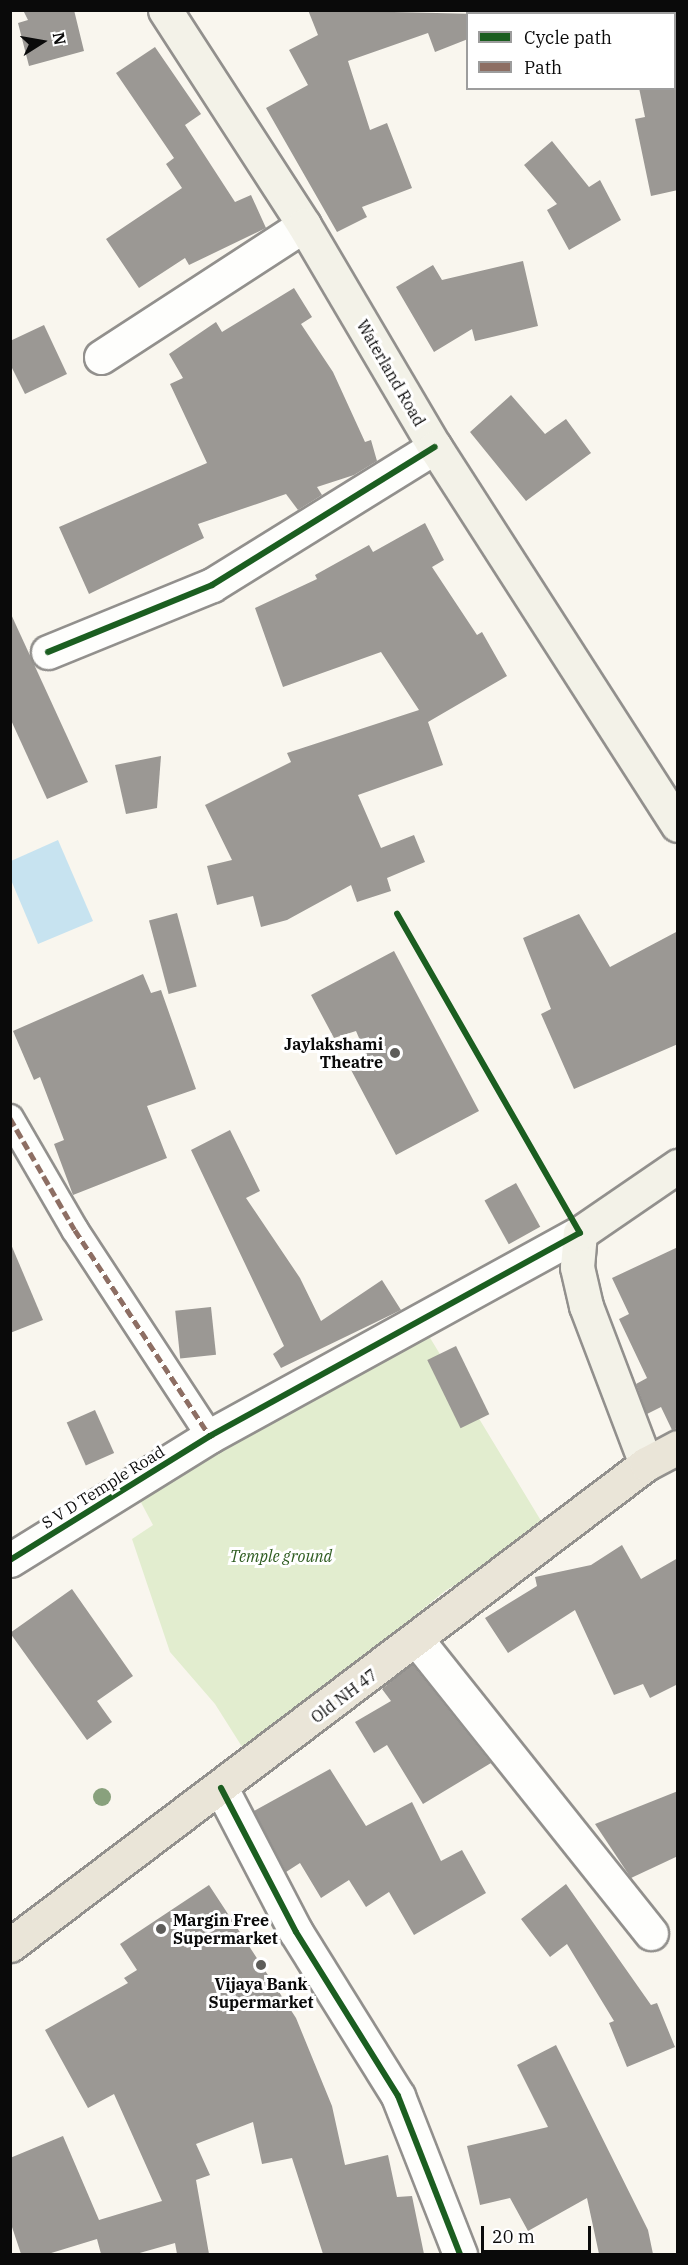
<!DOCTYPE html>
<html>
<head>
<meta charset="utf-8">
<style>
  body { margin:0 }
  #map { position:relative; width:688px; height:2265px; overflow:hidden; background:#f9f6ee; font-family:"IBM Plex Serif",serif }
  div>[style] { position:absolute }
  .green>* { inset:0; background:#e2edcf }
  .water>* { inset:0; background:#c7e3f0 }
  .building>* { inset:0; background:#9b9894; transform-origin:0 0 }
  .roads { filter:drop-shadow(2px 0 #92908d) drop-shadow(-2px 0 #92908d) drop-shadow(0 2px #92908d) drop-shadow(0 -2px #92908d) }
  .pedestrian>* { height:26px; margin:-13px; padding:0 13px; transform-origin:13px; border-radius:13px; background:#fefefc }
  .minor>* { height:33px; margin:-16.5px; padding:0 16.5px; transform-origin:16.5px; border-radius:16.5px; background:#fefefc }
  .secondary>* { height:33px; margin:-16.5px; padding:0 16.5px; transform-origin:16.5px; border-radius:16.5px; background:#f3f2e8 }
  .primary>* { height:33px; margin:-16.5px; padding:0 16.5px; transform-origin:16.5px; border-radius:16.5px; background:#eae5d8 }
  .quiet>* { height:4.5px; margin-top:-2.25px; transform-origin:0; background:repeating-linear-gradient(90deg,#8d6e63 0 9px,transparent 0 13.5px) }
  .cycleway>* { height:6px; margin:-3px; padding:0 3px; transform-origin:3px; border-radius:3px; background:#1b5e20 }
  .trees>* { width:18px; height:18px; margin:-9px; border-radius:50%; background:#89a17d }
  .dots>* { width:16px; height:16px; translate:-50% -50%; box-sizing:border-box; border:3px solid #fff; border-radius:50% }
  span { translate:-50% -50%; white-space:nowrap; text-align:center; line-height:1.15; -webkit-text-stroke:6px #fff; paint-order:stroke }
  .street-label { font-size:16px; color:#0a0a0a }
  .poi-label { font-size:16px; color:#0a0a0a; font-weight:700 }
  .right { translate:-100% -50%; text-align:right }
  .left { translate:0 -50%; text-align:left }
  .park-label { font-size:16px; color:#2e5c20; font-style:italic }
  .frame { position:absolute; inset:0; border:12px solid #0a0a0a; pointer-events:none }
  .legend { position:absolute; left:466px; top:12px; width:210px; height:78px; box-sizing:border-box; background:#fff; border:2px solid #9d9d9d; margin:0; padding:8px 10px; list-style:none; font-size:18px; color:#0a0a0a }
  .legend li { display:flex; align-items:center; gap:12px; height:30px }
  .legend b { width:30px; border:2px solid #9d9d9d }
  .north { position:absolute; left:12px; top:12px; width:60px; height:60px; -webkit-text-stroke:4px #fff; paint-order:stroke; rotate:79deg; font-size:16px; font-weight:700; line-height:24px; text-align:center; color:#0a0a0a }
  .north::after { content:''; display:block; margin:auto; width:21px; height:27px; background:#0a0a0a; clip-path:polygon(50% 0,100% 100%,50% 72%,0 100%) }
  .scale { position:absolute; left:481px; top:2226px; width:110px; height:27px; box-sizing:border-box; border:3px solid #0a0a0a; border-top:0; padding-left:8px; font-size:18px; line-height:21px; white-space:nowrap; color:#0a0a0a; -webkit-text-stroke:4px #fff; paint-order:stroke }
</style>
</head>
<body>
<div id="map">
  <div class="green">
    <i style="clip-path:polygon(415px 1313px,546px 1529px,445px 1591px,246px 1753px,215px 1704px,170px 1652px,132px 1539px,153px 1525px,136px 1493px)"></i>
  </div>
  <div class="water">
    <i style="clip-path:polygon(58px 840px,93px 921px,38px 944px,11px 880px,11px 861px)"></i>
  </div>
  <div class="building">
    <i style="clip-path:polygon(23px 10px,74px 10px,84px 51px,29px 66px,18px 23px,28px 20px)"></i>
    <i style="clip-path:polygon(308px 10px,479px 14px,468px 14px,468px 39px,435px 52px,428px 33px,348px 61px,370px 130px,387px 123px,412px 188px,362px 207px,367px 217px,337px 232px,266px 108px,308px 85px,289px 50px,318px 35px)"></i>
    <i style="clip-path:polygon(155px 47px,201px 114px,185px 125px,235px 202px,251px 195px,266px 228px,189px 265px,185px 258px,139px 288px,106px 239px,182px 188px,166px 164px,174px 158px,116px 73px)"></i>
    <i style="clip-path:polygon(639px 88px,678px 88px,678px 190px,651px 196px,635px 119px,645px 117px)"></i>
    <i style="clip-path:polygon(552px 141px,589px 187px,600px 180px,621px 220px,569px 250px,547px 210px,557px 204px,524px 165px)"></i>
    <i style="clip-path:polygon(523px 261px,538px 326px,475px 341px,472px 329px,434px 352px,396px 287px,433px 265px,442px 280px)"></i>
    <i style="clip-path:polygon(294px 288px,312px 317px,301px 324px,333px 372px,365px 442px,371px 440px,377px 461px,354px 475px,317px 487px,322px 495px,298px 510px,286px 494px,198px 524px,204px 538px,89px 594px,59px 527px,207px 463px,170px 384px,183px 378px,169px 354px,216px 322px,222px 332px)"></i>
    <i style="clip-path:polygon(44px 325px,67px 374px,25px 394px,10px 364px,10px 341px)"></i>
    <i style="clip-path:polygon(511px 395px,545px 434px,566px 419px,591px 453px,526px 501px,470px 432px)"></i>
    <i style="clip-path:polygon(425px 523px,444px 560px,432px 567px,477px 635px,482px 632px,507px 676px,428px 722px,443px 765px,358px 795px,381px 848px,414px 835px,425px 862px,387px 878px,391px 891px,357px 902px,351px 885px,287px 920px,261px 927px,253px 896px,217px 905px,207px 866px,232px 860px,205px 805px,291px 762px,287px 753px,419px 710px,381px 652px,283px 687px,255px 608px,317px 579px,315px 575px,369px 545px,373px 552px)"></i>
    <i style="clip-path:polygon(10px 612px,88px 782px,47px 799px,10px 718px)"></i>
    <i style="clip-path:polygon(161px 756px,157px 808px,126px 814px,115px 765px)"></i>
    <i style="left:177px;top:913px;width:76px;height:29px;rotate:75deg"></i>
    <i style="clip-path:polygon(579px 914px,610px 967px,678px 931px,678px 1044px,574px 1089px,541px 1014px,551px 1009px,523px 938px)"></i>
    <i style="clip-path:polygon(394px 951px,479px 1111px,396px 1155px,350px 1068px,368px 1059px,356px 1031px,334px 1038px,311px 995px)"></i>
    <i style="clip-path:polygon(143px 974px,151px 993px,161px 990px,196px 1089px,147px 1106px,167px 1158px,73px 1195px,54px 1144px,64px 1140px,40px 1077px,34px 1080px,13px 1031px)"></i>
    <i style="clip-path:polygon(230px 1130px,260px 1191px,246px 1198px,300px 1278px,321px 1321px,382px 1280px,401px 1310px,281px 1368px,273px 1354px,284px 1346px,191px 1150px)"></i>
    <i style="left:516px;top:1183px;width:50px;height:36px;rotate:61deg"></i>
    <i style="clip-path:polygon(10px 1242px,43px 1320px,10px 1333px)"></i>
    <i style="clip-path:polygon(678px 1247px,678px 1428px,672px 1430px,661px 1407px,647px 1414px,636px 1384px,647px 1378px,619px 1319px,629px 1314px,612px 1278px)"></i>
    <i style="left:211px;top:1307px;width:48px;height:36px;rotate:84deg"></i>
    <i style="left:456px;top:1346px;width:76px;height:32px;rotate:64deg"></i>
    <i style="left:95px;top:1410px;width:47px;height:31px;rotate:66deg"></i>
    <i style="clip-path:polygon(622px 1545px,641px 1579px,678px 1558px,678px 1684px,650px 1698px,643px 1684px,614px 1695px,575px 1610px,508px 1653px,485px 1618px,537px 1586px,535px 1577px,591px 1565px)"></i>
    <i style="clip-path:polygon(72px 1589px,133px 1676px,97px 1701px,112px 1722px,87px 1740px,10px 1633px)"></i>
    <i style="clip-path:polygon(412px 1664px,491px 1763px,423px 1804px,387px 1745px,374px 1753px,355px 1722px,391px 1701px,382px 1689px)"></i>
    <i style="clip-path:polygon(330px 1769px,366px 1826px,412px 1802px,441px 1861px,462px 1850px,486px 1893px,414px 1935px,389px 1892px,366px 1907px,349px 1880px,321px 1898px,300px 1863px,286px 1872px,254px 1811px)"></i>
    <i style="clip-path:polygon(678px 1791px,678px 1856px,631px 1878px,595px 1824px)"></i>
    <i style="clip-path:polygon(566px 1884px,651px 2005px,657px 2003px,675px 2047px,627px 2067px,609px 2023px,614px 2021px,567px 1944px,550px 1957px,521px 1919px)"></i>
    <i style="clip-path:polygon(209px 1885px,296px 2018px,332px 2106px,345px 2165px,388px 2155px,397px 2197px,412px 2196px,424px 2254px,323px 2254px,292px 2158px,262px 2164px,253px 2122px,196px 2144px,210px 2175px,196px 2180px,209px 2254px,177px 2254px,175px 2243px,136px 2254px,101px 2254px,97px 2239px,48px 2254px,21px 2254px,10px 2221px,10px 2158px,63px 2136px,99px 2220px,162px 2201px,114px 2094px,88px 2108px,45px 2030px,128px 1983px,124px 1978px,137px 1970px,120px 1944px)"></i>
    <i style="clip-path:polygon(556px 2045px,648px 2230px,653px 2254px,599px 2254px,587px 2198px,528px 2231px,510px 2198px,480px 2205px,467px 2146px,548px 2127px,517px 2065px)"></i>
  </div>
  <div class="roads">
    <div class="pedestrian">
      <i style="left:10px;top:1118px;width:129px;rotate:59.9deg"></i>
      <i style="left:75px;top:1230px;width:246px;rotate:56.8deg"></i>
    </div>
    <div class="minor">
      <i style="left:101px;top:357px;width:242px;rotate:-33deg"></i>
      <i style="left:48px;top:652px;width:177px;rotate:-22.2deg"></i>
      <i style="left:212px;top:585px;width:262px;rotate:-31.8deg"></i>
      <i style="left:10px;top:1560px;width:235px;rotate:-31.8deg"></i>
      <i style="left:210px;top:1436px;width:422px;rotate:-28.8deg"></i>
      <i style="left:417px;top:1640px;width:375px;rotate:51.4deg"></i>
      <i style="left:221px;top:1788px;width:162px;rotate:62.5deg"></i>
      <i style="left:296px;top:1932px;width:193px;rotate:58.1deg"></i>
      <i style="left:398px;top:2096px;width:170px;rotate:68.6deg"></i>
    </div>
    <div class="secondary">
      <i style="left:165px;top:10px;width:256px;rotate:57.1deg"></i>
      <i style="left:304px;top:225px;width:258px;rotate:59.5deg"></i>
      <i style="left:435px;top:447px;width:449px;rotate:57.3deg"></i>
      <i style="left:646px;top:1464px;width:169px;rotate:-110.8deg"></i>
      <i style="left:586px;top:1306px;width:40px;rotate:-103deg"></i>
      <i style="left:577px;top:1267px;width:34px;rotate:-85deg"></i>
      <i style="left:580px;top:1233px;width:119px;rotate:-34.4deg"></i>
    </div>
    <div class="primary">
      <i style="left:10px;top:1945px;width:797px;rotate:-37.1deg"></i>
      <i style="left:646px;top:1464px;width:36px;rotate:-28deg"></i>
    </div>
  </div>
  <div class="quiet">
    <i style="left:10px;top:1118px;width:129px;rotate:59.9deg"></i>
    <i style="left:75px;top:1230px;width:246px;rotate:56.8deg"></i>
    <i style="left:210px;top:1436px;width:4px;rotate:-27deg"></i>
  </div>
  <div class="cycleway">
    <i style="left:48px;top:652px;width:177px;rotate:-22.2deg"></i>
    <i style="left:212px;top:585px;width:262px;rotate:-31.8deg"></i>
    <i style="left:10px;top:1560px;width:235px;rotate:-31.8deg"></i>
    <i style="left:210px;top:1436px;width:422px;rotate:-28.8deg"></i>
    <i style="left:580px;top:1233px;width:368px;rotate:-119.8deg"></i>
    <i style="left:221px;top:1788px;width:162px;rotate:62.5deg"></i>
    <i style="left:296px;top:1932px;width:193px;rotate:58.1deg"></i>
    <i style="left:398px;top:2096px;width:170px;rotate:68.6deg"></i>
  </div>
  <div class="trees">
    <i style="left:102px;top:1797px"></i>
  </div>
  <div class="dots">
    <i style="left:395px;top:1053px;background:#5e5d5a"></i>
    <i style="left:161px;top:1929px;background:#5e5d5a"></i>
    <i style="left:261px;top:1965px;background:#5e5d5a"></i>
  </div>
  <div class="street-label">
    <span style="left:391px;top:373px;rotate:60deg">Waterland Road</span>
    <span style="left:103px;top:1487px;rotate:-32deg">S V D Temple Road</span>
    <span style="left:344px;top:1696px;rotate:-37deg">Old NH 47</span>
  </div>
  <div class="poi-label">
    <span class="right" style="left:383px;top:1053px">Jaylakshami<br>Theatre</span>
    <span class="left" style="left:173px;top:1929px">Margin Free<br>Supermarket</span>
    <span style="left:261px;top:1993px">Vijaya Bank<br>Supermarket</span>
  </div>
  <div class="park-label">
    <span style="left:281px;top:1556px">Temple ground</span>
  </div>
  <div class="frame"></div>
  <ul class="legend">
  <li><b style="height:8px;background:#1b5e20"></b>Cycle path</li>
  <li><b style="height:8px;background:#8d6e63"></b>Path</li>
  </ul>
  <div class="north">N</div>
  <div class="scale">20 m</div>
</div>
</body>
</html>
